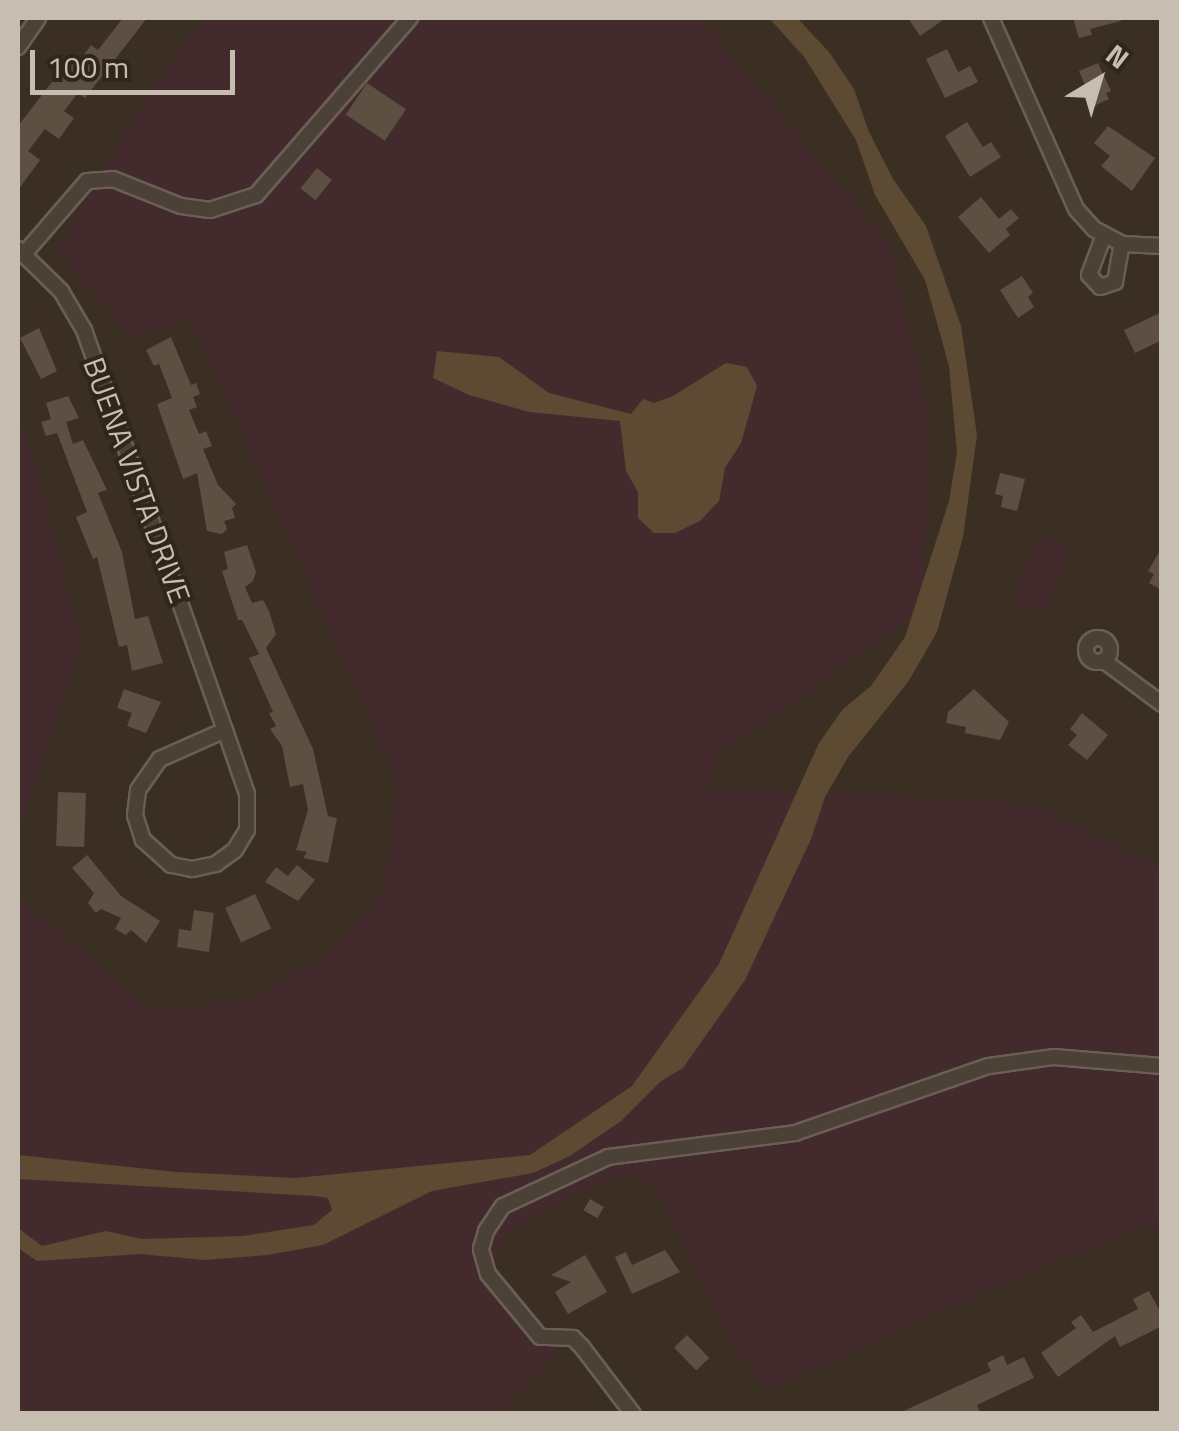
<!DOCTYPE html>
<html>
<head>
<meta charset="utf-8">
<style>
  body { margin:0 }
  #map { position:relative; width:1179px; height:1431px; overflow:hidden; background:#3b2f23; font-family:"Titillium Web",sans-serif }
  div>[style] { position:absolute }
  .green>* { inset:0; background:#432b2d; transform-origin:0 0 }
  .water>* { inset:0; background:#5d4a33 }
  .building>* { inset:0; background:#5d5042; transform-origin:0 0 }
  .roads { filter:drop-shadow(2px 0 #695f55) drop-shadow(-2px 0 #695f55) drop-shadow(0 2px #695f55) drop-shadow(0 -2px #695f55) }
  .minor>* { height:14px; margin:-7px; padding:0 7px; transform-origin:7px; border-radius:7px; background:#4b4136 }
  .minor>.ring { margin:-7px; padding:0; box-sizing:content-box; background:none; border:14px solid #4b4136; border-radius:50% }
  span { translate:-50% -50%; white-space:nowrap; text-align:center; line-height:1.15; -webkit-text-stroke:8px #30261c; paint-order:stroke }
  .street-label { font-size:30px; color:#c7beb2 }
  .frame { position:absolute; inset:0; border:20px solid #c7beb2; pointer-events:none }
  .north { position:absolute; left:1049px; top:30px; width:100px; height:100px; -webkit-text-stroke:8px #30261c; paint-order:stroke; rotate:38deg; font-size:28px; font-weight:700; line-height:40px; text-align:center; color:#c7beb2 }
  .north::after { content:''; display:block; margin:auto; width:35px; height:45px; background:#c7beb2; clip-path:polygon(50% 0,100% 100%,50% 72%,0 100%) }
  .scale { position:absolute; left:30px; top:50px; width:205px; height:45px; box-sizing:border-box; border:5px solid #c7beb2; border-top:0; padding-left:12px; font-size:30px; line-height:35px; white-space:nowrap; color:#c7beb2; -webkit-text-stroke:8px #30261c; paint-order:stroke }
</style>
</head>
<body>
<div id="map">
  <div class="green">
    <i style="clip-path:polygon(205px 18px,700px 18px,891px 248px,931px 425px,922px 610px,717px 757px,709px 795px,731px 787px,1031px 804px,1161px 868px,1161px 1222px,1052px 1262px,768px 1390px,731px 1344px,659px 1192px,638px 1173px,570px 1197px,503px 1238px,495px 1266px,546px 1326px,559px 1352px,501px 1413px,18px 1413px,18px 896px,149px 1009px,243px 1003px,326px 955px,384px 889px,398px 784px,191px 320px,133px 338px,56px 252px,159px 77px)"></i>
    <i style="clip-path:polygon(18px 416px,36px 466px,81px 642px,18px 833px)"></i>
    <i style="left:1037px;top:536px;width:35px;height:70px;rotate:20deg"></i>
  </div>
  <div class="water">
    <i style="clip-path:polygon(769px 18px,797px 18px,829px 52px,854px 89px,869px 132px,893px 179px,926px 226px,961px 326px,977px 435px,963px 537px,937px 632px,908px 682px,848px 757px,825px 797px,811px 839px,745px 980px,683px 1068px,661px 1081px,621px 1121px,570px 1156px,533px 1173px,432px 1191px,323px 1245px,267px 1255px,205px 1260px,140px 1254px,37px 1261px,18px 1248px,18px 1228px,42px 1246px,106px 1231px,142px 1239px,243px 1236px,314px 1225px,332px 1210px,328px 1198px,315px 1196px,18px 1179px,18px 1155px,176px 1172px,296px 1178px,530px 1155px,632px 1086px,719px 964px,819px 743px,843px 709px,871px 686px,905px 637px,949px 501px,957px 453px,949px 366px,925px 280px,875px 195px,856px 140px,805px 58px)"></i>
    <i style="clip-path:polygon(437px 351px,499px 357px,549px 393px,631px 414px,643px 399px,654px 403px,673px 396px,726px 363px,747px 367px,757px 386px,741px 443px,725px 468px,719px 501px,700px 521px,675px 533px,654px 533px,638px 518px,638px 492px,626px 471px,620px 421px,529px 412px,469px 395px,433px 378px)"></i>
  </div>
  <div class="building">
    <i style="clip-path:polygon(123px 18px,147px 18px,85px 98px,78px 93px,64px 111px,74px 118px,59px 139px,45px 129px,28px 151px,40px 160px,18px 190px,18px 126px,69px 60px,77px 65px,91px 45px,98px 50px)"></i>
    <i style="clip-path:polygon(908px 18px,946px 18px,920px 36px)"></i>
    <i style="clip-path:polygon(1073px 18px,1121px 18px,1121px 21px,1090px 29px,1092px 35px,1079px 38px)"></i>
    <i style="clip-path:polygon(947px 49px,958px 72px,970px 66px,978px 82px,945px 98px,926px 59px)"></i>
    <i style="clip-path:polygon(1098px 63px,1111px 91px,1106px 93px,1109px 99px,1094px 106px,1079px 71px)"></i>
    <i style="left:367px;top:83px;width:47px;height:38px;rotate:34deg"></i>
    <i style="clip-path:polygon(967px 122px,983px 147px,991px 142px,1001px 157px,970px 177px,945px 136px)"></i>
    <i style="clip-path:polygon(1108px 126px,1155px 158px,1132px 191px,1101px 166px,1110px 156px,1094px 143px)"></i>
    <i style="left:317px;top:168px;width:19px;height:26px;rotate:39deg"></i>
    <i style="clip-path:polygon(981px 197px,999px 219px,1011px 209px,1019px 218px,1006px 229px,1010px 235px,989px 253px,958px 217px)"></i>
    <i style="clip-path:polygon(1022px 276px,1033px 293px,1028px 297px,1034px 307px,1018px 318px,1000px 290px)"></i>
    <i style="clip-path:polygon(1162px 312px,1162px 340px,1135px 353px,1124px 330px)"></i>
    <i style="clip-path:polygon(39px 328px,57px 371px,41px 379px,20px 338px)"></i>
    <i style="clip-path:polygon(171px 337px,191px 385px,196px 383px,200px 394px,193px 397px,197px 407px,189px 410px,199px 434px,206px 431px,212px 446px,203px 449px,218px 485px,236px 504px,232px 508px,235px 518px,224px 521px,227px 529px,222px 534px,207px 531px,197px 473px,183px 479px,157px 404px,172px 398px,159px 364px,154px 366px,146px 350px)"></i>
    <i style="clip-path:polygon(68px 396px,79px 418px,66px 422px,73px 444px,83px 440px,107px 490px,98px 493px,122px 552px,135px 619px,148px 616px,163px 663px,132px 671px,127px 645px,119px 647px,97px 557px,93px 559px,76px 517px,87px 512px,57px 433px,46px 436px,41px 422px,51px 419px,46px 403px)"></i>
    <i style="clip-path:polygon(1000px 473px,1025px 479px,1017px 511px,1001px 507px,1003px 496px,995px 494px)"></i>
    <i style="clip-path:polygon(247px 545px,256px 572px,253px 581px,245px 587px,252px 603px,263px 600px,269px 611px,276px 634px,266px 648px,313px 749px,328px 816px,337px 818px,328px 863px,303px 858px,307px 852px,296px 850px,308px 810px,303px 784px,290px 787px,282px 746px,270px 729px,276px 726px,269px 713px,273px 712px,249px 658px,259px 654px,242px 620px,238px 620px,222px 571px,228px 569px,224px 552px)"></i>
    <i style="clip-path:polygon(1162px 547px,1162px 590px,1149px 583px,1154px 574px,1148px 571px)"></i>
    <i style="clip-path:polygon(124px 689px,161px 702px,146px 733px,127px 726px,132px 713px,117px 708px)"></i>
    <i style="clip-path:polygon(974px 689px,1009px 722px,1000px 740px,965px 733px,966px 727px,946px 723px,948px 712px)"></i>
    <i style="clip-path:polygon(1082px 713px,1108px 735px,1087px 760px,1068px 745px,1077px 735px,1070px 729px)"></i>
    <i style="left:58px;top:792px;width:28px;height:54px;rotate:2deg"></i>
    <i style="clip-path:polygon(87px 855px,121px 896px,160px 921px,146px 943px,131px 930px,126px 935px,115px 929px,121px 918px,101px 909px,96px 913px,88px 903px,94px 893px,72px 868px)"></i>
    <i style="clip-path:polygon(297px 865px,315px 880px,298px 901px,265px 882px,276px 867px,288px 876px)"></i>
    <i style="left:255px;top:894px;width:38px;height:33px;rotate:65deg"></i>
    <i style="clip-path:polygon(194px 910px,214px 913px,209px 952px,177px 947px,179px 929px,191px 931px)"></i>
    <i style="left:590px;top:1199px;width:16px;height:13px;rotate:30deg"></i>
    <i style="clip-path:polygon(665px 1250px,680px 1272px,632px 1294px,615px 1257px,626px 1252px,632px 1265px)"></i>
    <i style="clip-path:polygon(585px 1255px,607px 1292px,568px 1314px,555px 1292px,571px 1282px,551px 1275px)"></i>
    <i style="clip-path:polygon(1149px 1291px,1162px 1315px,1162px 1326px,1120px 1347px,1115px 1336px,1058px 1377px,1041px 1353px,1076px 1328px,1071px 1322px,1081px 1315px,1093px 1332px,1138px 1309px,1133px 1299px)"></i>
    <i style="left:687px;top:1335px;width:32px;height:18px;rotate:46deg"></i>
    <i style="clip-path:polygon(1003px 1355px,1007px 1365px,1024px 1357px,1034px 1378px,977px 1405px,981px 1414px,897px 1414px,991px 1371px,987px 1363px)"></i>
  </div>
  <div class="roads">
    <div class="minor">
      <i style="left:991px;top:18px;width:209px;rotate:66deg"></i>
      <i style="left:1076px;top:209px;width:27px;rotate:48deg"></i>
      <i style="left:1094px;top:229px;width:32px;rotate:28deg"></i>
      <i style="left:1122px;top:244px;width:40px;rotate:2.9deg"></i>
      <i style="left:18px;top:47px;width:35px;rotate:-55deg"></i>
      <i style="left:1104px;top:235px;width:43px;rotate:110.6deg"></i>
      <i style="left:1089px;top:275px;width:16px;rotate:47deg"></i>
      <i style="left:1100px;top:287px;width:16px;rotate:-18deg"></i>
      <i style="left:1115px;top:282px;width:39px;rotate:-80deg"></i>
      <i style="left:18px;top:249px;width:60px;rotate:44.3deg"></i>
      <i style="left:61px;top:291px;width:45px;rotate:59.5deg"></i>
      <i style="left:84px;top:330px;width:424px;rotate:70.6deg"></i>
      <i style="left:24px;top:254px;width:96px;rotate:-49.2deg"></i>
      <i style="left:87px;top:181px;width:26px;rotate:-4deg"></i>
      <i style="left:113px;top:179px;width:73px;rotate:21.7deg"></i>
      <i style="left:181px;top:206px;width:29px;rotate:8deg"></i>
      <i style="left:210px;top:210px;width:48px;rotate:-18.1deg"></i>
      <i style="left:256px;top:195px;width:235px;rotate:-49deg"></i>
      <i class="ring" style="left:1086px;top:638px;width:10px;height:10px"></i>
      <i style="left:1104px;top:661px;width:72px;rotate:36.6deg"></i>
      <i style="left:225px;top:730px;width:68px;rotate:71deg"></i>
      <i style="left:247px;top:794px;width:36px;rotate:90deg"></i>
      <i style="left:247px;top:830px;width:23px;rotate:121deg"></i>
      <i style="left:235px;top:850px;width:24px;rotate:144deg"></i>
      <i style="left:216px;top:864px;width:25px;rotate:168deg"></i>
      <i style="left:192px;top:869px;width:21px;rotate:-169deg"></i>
      <i style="left:171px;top:865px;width:38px;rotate:-138deg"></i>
      <i style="left:143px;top:840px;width:26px;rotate:-108deg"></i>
      <i style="left:135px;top:815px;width:25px;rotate:-83deg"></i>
      <i style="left:138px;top:790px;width:38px;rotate:-55deg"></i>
      <i style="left:160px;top:759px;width:71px;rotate:-24deg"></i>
      <i style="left:633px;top:1414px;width:84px;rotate:-127.3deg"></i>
      <i style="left:582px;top:1347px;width:13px;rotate:-135deg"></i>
      <i style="left:573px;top:1338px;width:33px;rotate:-178deg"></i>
      <i style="left:540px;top:1337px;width:82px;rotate:-129.5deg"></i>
      <i style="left:488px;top:1274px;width:26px;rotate:-106deg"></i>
      <i style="left:481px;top:1249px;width:19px;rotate:-74deg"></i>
      <i style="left:486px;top:1231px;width:30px;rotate:-56deg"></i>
      <i style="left:503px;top:1206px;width:116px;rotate:-25deg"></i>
      <i style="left:608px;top:1157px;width:189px;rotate:-7.3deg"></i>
      <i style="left:795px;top:1133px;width:205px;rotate:-19.1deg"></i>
      <i style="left:989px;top:1066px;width:66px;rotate:-7.9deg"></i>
      <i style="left:1054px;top:1057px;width:108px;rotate:4.8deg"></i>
    </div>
  </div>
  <div class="street-label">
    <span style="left:137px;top:480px;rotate:70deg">BUENA VISTA DRIVE</span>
  </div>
  <div class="frame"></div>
  <div class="north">N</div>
  <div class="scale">100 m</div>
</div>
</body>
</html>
